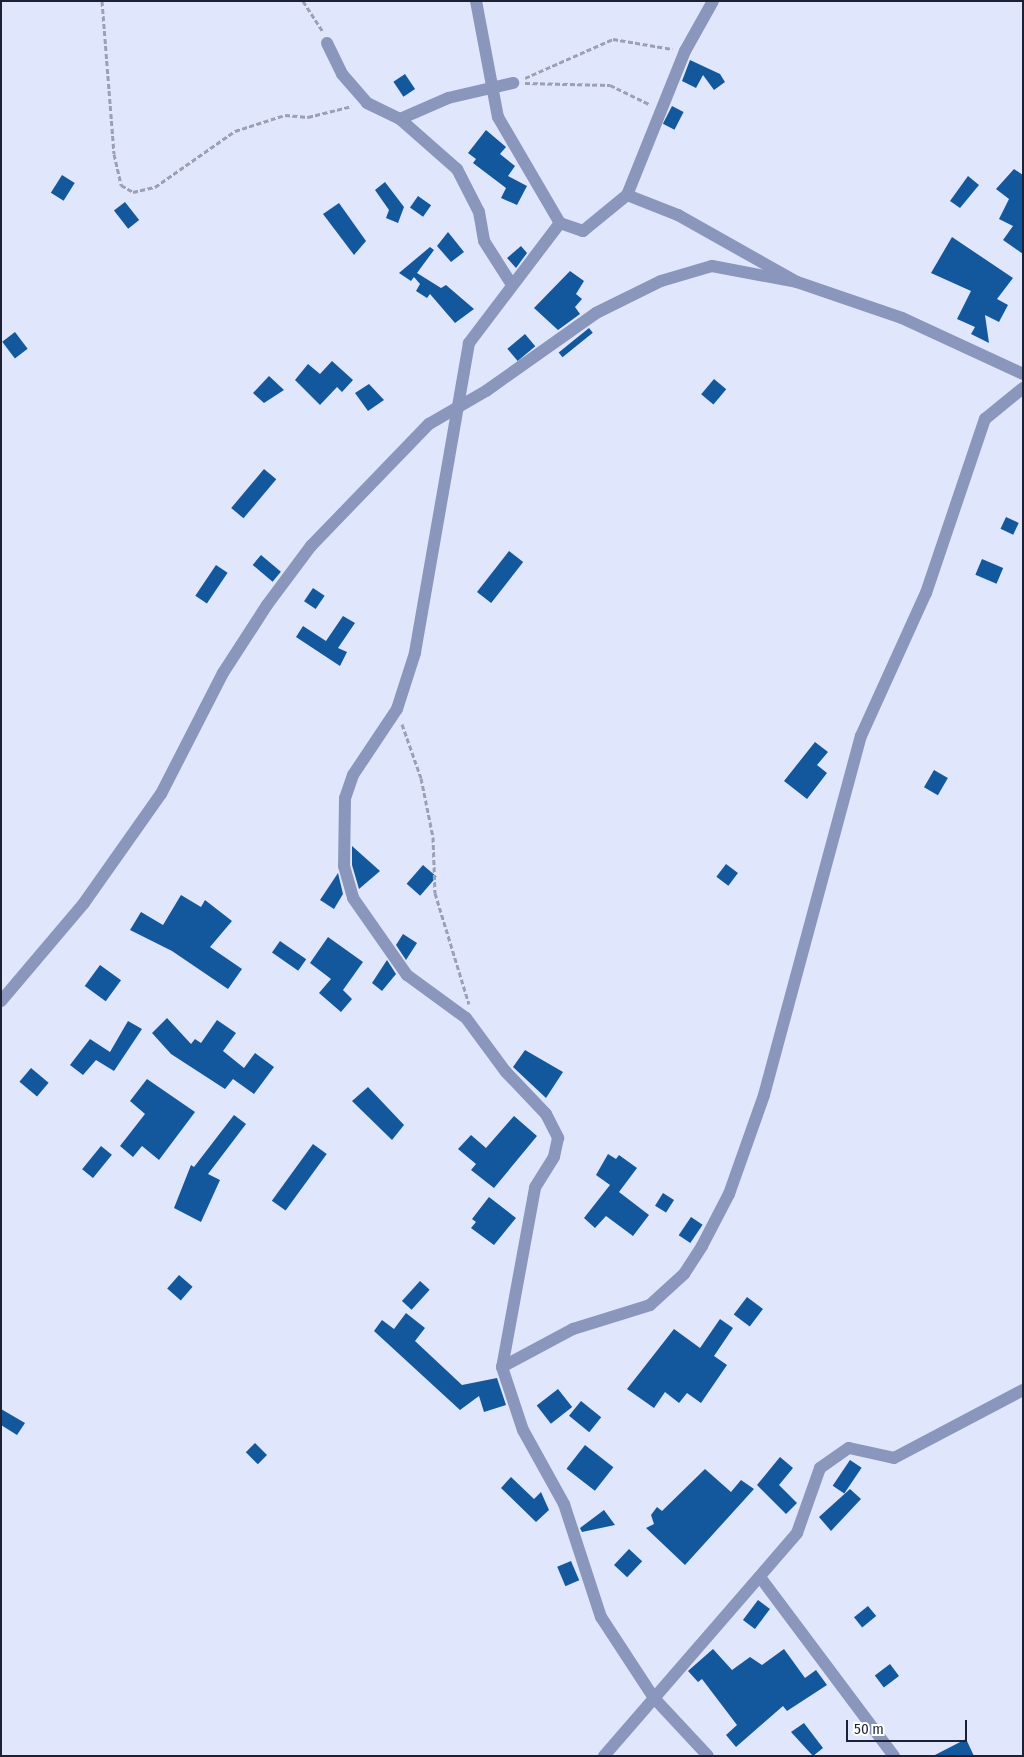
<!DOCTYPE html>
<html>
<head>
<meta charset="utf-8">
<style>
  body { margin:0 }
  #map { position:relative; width:1024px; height:1757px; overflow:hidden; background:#e0e6fb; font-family:"Fira Sans Condensed",sans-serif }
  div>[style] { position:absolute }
  .building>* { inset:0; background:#13589d; transform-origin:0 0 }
  .path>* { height:3px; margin-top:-1.5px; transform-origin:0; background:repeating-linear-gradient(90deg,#9ba0b4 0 5px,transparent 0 7.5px) }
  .street>* { height:12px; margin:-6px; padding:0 6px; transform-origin:6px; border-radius:6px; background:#8b96bc }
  span { translate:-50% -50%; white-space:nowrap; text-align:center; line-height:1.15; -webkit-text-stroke:5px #fff; paint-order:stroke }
  .frame { position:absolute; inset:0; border:2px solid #1d2134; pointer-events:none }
  .scale { position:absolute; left:846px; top:1720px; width:121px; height:22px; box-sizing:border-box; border:2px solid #1d2134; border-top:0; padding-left:6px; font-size:15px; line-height:18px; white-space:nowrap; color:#1d2134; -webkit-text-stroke:4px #fff; paint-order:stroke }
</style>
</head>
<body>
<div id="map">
  <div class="building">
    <i style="clip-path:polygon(690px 60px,720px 74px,725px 82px,714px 90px,703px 75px,696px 88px,682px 81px)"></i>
    <i style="left:405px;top:74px;width:18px;height:14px;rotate:56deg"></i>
    <i style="left:672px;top:106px;width:13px;height:20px;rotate:27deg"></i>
    <i style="clip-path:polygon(486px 130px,506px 147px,500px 154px,515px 166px,508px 176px,527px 186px,517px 205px,501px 198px,506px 188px,473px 163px,476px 159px,468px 153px)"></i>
    <i style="clip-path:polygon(1014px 169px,1023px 175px,1023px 254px,1003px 240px,1013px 226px,999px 219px,1009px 199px,996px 189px)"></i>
    <i style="left:62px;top:175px;width:15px;height:21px;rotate:32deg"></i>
    <i style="clip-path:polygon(968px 176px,979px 185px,960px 208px,950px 201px)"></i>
    <i style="clip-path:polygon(385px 182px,404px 207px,398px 223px,386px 218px,389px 210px,375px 190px)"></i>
    <i style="left:418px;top:196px;width:16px;height:14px;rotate:35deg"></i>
    <i style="left:125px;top:202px;width:23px;height:14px;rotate:52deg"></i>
    <i style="clip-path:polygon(339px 203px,366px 241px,354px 255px,323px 214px)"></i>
    <i style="clip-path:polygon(448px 232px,464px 252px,451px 262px,437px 246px)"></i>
    <i style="clip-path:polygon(952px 237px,1013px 278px,997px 299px,1008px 305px,999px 322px,985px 315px,989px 343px,971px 334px,975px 327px,957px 319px,971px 291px,931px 273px)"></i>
    <i style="clip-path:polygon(521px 246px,527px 253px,516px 268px,507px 258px)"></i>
    <i style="clip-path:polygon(430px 247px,434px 250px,417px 273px,441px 288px,446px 285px,474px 309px,455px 323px,430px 294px,427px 298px,416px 291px,420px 284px,414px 277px,411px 281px,399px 273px)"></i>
    <i style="clip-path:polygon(570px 271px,584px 281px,576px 294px,582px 299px,575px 307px,580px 314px,558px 330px,534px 308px)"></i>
    <i style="left:589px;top:328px;width:6px;height:39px;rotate:51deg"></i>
    <i style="left:15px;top:332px;width:21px;height:16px;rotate:53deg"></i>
    <i style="left:525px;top:334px;width:16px;height:23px;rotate:50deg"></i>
    <i style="clip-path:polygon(332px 361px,353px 380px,342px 392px,337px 387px,320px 405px,295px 380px,308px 364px,320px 374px)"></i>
    <i style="clip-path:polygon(269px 376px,284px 390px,264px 403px,253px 393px)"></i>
    <i style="left:714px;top:379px;width:16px;height:20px;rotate:40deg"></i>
    <i style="clip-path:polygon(369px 384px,384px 400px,368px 411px,355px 393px)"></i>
    <i style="left:264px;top:469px;width:16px;height:51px;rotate:40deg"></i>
    <i style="left:1006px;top:517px;width:14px;height:13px;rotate:25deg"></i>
    <i style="left:509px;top:551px;width:18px;height:52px;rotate:38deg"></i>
    <i style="left:261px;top:555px;width:26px;height:13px;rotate:40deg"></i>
    <i style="left:982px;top:559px;width:23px;height:17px;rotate:23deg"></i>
    <i style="left:216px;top:565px;width:14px;height:37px;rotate:34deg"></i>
    <i style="left:313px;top:588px;width:14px;height:16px;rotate:34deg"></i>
    <i style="clip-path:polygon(343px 616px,355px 623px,338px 648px,347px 652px,340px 666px,296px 637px,303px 626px,326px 641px)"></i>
    <i style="clip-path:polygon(815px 742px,828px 752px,817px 765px,827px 773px,807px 799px,784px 781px)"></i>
    <i style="left:934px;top:770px;width:16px;height:20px;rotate:30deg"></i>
    <i style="clip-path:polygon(352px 846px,380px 871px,359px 889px,352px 865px)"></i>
    <i style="left:726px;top:864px;width:15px;height:16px;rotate:37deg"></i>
    <i style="left:423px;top:865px;width:18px;height:25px;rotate:41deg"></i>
    <i style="clip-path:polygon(338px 873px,343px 894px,334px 909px,320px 900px)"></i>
    <i style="clip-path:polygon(181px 895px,201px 907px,205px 900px,232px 921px,210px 947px,242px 969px,228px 989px,172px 951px,130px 930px,141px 912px,163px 925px)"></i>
    <i style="clip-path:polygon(403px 934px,417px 943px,406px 960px,396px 945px)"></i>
    <i style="clip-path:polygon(328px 937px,363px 962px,343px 990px,352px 999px,341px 1012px,319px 993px,331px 979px,310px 963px)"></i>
    <i style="left:280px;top:941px;width:32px;height:14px;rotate:35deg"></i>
    <i style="clip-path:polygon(387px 960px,396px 974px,382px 991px,372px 983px)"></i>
    <i style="left:100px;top:965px;width:26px;height:26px;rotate:36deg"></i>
    <i style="clip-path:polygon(167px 1018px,191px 1044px,195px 1039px,201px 1043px,217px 1020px,236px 1033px,223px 1051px,244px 1068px,255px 1053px,274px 1067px,254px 1094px,233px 1079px,225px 1089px,171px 1054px,152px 1033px)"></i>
    <i style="clip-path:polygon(128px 1021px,142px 1029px,114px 1071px,96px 1060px,83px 1075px,70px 1065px,90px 1039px,110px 1052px)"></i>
    <i style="clip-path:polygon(525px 1050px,563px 1072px,546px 1098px,513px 1067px)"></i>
    <i style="left:31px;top:1068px;width:23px;height:18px;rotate:40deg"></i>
    <i style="clip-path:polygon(147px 1079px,195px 1112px,159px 1160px,142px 1146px,133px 1157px,120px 1146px,145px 1114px,130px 1101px)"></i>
    <i style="clip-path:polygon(368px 1087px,404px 1125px,392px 1140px,352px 1101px)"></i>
    <i style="clip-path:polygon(234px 1115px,246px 1124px,208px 1174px,220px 1180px,201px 1222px,174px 1208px,191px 1165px,194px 1167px)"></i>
    <i style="clip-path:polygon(514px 1116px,537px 1136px,494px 1188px,471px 1170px,476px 1164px,458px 1149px,471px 1135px,486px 1148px)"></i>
    <i style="left:313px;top:1144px;width:17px;height:70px;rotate:36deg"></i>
    <i style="left:101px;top:1146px;width:14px;height:30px;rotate:39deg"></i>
    <i style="clip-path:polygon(608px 1154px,616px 1159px,619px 1155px,637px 1168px,619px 1192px,649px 1215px,633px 1236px,606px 1216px,595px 1228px,584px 1218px,610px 1185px,596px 1175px)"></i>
    <i style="left:663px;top:1193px;width:13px;height:15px;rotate:32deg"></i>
    <i style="clip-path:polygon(489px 1197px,516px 1218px,494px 1245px,471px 1228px,476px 1222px,472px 1219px)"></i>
    <i style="left:691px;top:1217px;width:14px;height:22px;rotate:34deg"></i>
    <i style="left:179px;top:1275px;width:18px;height:18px;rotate:41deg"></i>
    <i style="left:420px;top:1281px;width:13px;height:27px;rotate:42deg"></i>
    <i style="left:747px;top:1297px;width:20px;height:22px;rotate:37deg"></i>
    <i style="clip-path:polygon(406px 1313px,425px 1328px,415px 1341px,462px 1385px,497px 1378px,506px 1405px,484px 1412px,479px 1396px,460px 1410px,374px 1331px,382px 1320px,394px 1329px)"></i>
    <i style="clip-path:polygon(720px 1319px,733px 1328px,714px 1356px,727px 1365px,701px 1403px,687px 1393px,679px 1403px,665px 1392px,654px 1408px,627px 1389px,674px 1329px,700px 1348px)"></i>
    <i style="left:558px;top:1389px;width:23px;height:27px;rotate:52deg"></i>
    <i style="left:581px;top:1401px;width:26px;height:19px;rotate:39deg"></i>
    <i style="clip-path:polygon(1px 1409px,25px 1423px,17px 1435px,1px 1425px)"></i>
    <i style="left:255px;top:1443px;width:17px;height:13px;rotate:45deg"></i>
    <i style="left:585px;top:1445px;width:36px;height:30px;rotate:38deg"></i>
    <i style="clip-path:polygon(780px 1457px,793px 1468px,779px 1485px,797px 1503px,786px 1514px,757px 1485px)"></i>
    <i style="left:850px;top:1460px;width:14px;height:31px;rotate:34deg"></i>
    <i style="clip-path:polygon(705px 1469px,731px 1492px,741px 1480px,754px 1489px,685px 1565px,646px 1528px,654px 1524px,651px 1515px,657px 1507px,662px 1511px)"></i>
    <i style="clip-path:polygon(511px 1477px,534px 1499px,541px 1492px,549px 1510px,536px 1522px,501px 1488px)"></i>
    <i style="clip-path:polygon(850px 1489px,861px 1499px,831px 1531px,819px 1517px)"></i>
    <i style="clip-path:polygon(604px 1510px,615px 1525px,582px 1532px,580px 1528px)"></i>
    <i style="left:629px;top:1549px;width:18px;height:22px;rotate:43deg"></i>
    <i style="left:571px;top:1561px;width:21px;height:15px;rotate:67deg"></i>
    <i style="left:758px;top:1600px;width:15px;height:25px;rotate:37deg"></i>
    <i style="left:868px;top:1606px;width:13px;height:18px;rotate:51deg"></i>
    <i style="clip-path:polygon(713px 1649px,732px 1670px,750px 1657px,762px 1665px,784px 1649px,805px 1678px,816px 1670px,827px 1685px,787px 1711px,783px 1706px,736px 1747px,726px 1735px,737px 1725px,702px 1679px,698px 1682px,688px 1671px)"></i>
    <i style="left:890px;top:1664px;width:15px;height:19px;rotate:53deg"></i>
    <i style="clip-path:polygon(804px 1723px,823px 1748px,813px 1756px,791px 1732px)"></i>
    <i style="clip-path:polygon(966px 1739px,974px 1756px,933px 1756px)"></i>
  </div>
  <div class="path">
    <i style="left:102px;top:1px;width:153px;rotate:85.5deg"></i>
    <i style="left:114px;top:154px;width:32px;rotate:77deg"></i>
    <i style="left:121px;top:185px;width:14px;rotate:30deg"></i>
    <i style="left:133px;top:192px;width:23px;rotate:-13deg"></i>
    <i style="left:155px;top:187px;width:98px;rotate:-35deg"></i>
    <i style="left:235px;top:131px;width:52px;rotate:-17.7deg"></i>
    <i style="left:285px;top:115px;width:23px;rotate:5deg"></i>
    <i style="left:308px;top:117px;width:45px;rotate:-14deg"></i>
    <i style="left:303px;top:1px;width:37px;rotate:57deg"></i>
    <i style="left:525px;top:78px;width:96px;rotate:-23.9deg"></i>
    <i style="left:613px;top:39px;width:60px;rotate:9.6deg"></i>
    <i style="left:525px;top:83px;width:85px;rotate:1.3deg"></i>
    <i style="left:610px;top:85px;width:43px;rotate:26deg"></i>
    <i style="left:402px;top:724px;width:57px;rotate:70.6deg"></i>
    <i style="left:421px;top:778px;width:60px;rotate:78.5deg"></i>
    <i style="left:433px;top:837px;width:56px;rotate:88deg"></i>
    <i style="left:435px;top:893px;width:116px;rotate:73deg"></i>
  </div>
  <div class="street">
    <i style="left:476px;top:1px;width:118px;rotate:79.3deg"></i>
    <i style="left:498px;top:117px;width:123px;rotate:59.7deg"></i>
    <i style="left:713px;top:1px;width:57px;rotate:119.2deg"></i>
    <i style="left:685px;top:51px;width:155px;rotate:111.9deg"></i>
    <i style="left:627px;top:195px;width:55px;rotate:21.4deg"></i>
    <i style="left:678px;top:215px;width:137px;rotate:29.4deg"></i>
    <i style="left:797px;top:282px;width:111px;rotate:18.9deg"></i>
    <i style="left:902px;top:318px;width:133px;rotate:24.8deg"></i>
    <i style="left:327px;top:43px;width:34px;rotate:64deg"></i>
    <i style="left:342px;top:74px;width:38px;rotate:49deg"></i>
    <i style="left:367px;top:103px;width:37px;rotate:26deg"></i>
    <i style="left:400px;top:119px;width:76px;rotate:41.3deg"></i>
    <i style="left:457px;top:169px;width:48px;rotate:62.9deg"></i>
    <i style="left:479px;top:212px;width:29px;rotate:80deg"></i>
    <i style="left:484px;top:241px;width:52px;rotate:57.5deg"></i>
    <i style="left:400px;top:119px;width:52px;rotate:-23.6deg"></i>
    <i style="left:448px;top:98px;width:67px;rotate:-13deg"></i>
    <i style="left:627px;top:195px;width:57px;rotate:140.7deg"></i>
    <i style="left:583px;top:231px;width:24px;rotate:-161deg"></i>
    <i style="left:560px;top:223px;width:151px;rotate:127.2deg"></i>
    <i style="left:469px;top:343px;width:315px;rotate:99.9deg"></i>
    <i style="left:415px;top:653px;width:59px;rotate:107.8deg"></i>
    <i style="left:397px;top:709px;width:79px;rotate:123.7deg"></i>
    <i style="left:353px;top:775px;width:24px;rotate:109deg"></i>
    <i style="left:345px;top:798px;width:68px;rotate:90.8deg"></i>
    <i style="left:344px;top:866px;width:33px;rotate:74deg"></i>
    <i style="left:353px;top:898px;width:94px;rotate:55deg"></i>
    <i style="left:407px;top:975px;width:73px;rotate:36.1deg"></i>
    <i style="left:466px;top:1018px;width:67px;rotate:53.5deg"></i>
    <i style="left:506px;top:1072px;width:58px;rotate:46.4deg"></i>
    <i style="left:546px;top:1114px;width:27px;rotate:63deg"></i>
    <i style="left:558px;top:1138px;width:19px;rotate:102deg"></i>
    <i style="left:554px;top:1157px;width:36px;rotate:122deg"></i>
    <i style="left:535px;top:1188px;width:182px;rotate:100.4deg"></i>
    <i style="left:502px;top:1367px;width:66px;rotate:71.6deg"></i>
    <i style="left:523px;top:1430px;width:85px;rotate:61deg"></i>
    <i style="left:564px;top:1504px;width:119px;rotate:71.9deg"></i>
    <i style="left:601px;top:1617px;width:97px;rotate:56.8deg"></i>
    <i style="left:654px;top:1698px;width:79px;rotate:47deg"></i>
    <i style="left:1px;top:1001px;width:128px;rotate:-49.7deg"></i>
    <i style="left:84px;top:903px;width:133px;rotate:-54.8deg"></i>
    <i style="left:161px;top:794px;width:136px;rotate:-62.9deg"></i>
    <i style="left:223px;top:673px;width:81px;rotate:-57.1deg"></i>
    <i style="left:267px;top:605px;width:74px;rotate:-53.3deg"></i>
    <i style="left:311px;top:546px;width:170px;rotate:-46deg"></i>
    <i style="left:429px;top:424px;width:66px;rotate:-30.1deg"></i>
    <i style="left:486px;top:391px;width:135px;rotate:-35.3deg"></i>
    <i style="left:596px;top:313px;width:72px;rotate:-26.2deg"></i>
    <i style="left:661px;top:281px;width:53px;rotate:-16.4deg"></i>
    <i style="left:712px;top:266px;width:86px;rotate:10.7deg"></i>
    <i style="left:502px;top:1367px;width:81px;rotate:-28.2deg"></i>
    <i style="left:573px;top:1329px;width:81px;rotate:-17.3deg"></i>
    <i style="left:650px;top:1305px;width:46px;rotate:-42.4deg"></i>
    <i style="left:684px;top:1274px;width:33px;rotate:-57deg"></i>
    <i style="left:702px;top:1246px;width:59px;rotate:-62.6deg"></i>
    <i style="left:729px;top:1194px;width:105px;rotate:-70.5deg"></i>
    <i style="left:764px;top:1095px;width:372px;rotate:-74.9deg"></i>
    <i style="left:861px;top:736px;width:157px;rotate:-65.6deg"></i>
    <i style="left:926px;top:593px;width:184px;rotate:-71.3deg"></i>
    <i style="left:985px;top:419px;width:49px;rotate:-39.2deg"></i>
    <i style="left:760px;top:1577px;width:224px;rotate:53.2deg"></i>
    <i style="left:604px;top:1756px;width:295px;rotate:-49.1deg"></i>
    <i style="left:797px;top:1533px;width:69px;rotate:-70.5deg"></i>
    <i style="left:820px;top:1468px;width:35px;rotate:-35deg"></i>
    <i style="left:849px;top:1448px;width:46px;rotate:12.5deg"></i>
    <i style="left:894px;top:1458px;width:146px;rotate:-27.8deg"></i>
  </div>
  <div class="frame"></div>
  <div class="scale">50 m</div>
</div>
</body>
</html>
